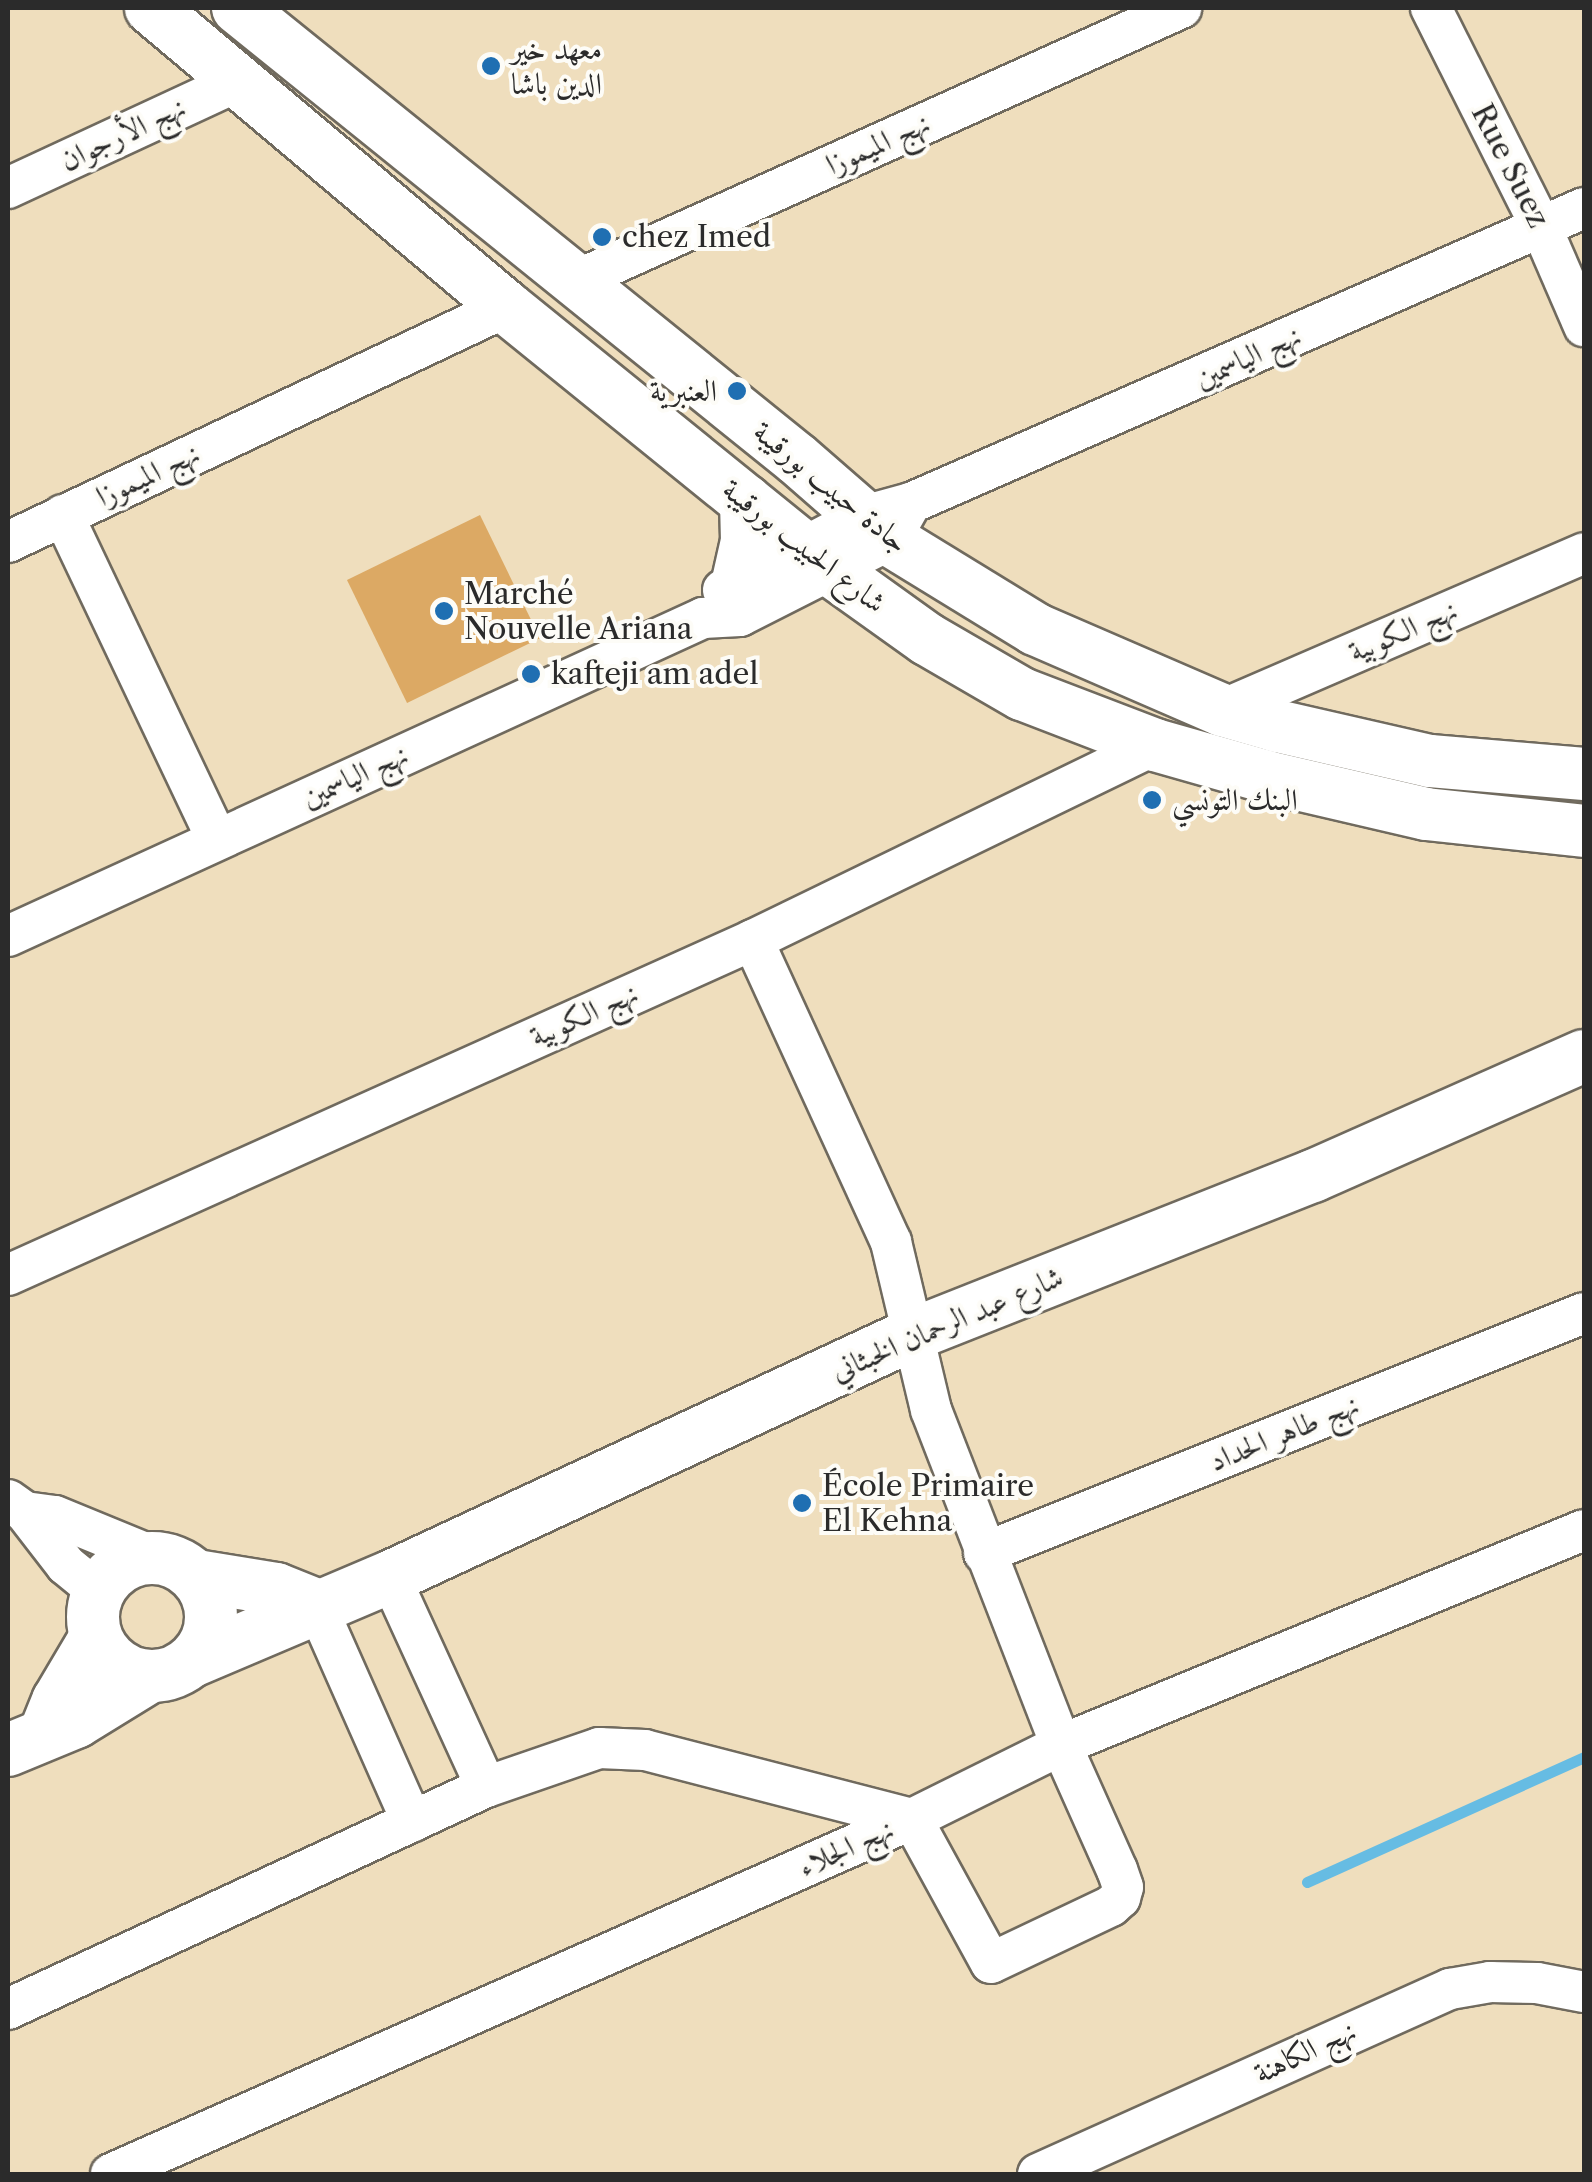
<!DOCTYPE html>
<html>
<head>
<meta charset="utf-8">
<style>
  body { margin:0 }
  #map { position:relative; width:1592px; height:2182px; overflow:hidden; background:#efdebd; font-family:"Libre Caslon Text",Amiri,serif }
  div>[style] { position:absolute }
  .stream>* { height:11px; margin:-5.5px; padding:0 5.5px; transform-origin:5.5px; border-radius:5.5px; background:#66bce3 }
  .building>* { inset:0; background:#dca964; transform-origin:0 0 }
  .roads { filter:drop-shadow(2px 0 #706a5e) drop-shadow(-2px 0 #706a5e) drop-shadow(0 2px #706a5e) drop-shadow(0 -2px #706a5e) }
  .minor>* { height:40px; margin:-20px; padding:0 20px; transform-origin:20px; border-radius:20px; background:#fff }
  .major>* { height:52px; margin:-26px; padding:0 26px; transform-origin:26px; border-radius:26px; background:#fff }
  .major>.ring { margin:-26px; padding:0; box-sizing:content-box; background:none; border:52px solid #fff; border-radius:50% }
  .dots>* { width:28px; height:28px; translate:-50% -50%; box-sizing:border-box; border:5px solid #fdfcf7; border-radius:50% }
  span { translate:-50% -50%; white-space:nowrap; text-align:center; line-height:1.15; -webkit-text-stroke:8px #fdfcf7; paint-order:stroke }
  .poi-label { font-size:30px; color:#2b2b2b }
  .left { translate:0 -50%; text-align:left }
  .right { translate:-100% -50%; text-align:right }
  .street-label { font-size:30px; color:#2b2b2b }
  .frame { position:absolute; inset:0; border:10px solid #2b2b2b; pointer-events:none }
</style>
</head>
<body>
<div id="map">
  <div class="stream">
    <i style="left:1307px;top:1882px;width:304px;rotate:-24.3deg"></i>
  </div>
  <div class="building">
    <i style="left:480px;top:515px;width:137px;height:148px;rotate:64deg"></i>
  </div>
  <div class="roads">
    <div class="minor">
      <i style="left:1431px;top:8px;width:247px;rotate:63.3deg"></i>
      <i style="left:1542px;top:229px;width:106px;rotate:66.6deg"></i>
      <i style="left:8px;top:188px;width:254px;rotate:-24.9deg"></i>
      <i style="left:575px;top:281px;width:665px;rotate:-24.25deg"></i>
      <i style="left:63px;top:515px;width:359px;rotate:64.6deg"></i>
      <i style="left:8px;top:542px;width:551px;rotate:-25.26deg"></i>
      <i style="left:723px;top:590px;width:158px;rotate:-27.9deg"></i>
      <i style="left:863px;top:516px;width:50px;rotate:-15.2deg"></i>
      <i style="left:911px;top:503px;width:735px;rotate:-23.67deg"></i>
      <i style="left:1222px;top:710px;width:395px;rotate:-23.4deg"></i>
      <i style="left:8px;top:936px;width:764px;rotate:-24.59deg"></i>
      <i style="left:703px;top:618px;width:37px;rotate:-3deg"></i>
      <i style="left:740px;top:616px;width:168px;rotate:-26.9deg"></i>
      <i style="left:890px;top:540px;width:43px;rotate:-60.4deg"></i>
      <i style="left:8px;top:1275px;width:817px;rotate:-24.21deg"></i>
      <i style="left:753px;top:940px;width:447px;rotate:-25.9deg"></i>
      <i style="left:8px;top:1500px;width:21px;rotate:35deg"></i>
      <i style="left:25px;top:1512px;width:30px;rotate:8deg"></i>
      <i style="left:55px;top:1516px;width:108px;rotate:22.3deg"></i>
      <i style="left:25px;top:1512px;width:67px;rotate:52.3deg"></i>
      <i style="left:66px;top:1565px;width:41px;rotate:39.1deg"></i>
      <i style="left:984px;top:1553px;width:646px;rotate:-21.8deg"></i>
      <i style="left:390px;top:1577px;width:231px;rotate:65.4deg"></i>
      <i style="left:316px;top:1605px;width:237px;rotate:66.1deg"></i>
      <i style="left:8px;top:2009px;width:527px;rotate:-24.91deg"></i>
      <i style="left:486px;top:1787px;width:120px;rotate:-19deg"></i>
      <i style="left:599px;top:1748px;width:46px;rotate:2.5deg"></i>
      <i style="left:645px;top:1750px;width:276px;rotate:14.5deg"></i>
      <i style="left:912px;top:1819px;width:164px;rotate:61.3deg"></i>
      <i style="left:991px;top:1963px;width:133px;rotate:-25.4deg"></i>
      <i style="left:1111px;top:1906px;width:12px;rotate:-42deg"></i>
      <i style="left:1120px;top:1898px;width:11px;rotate:-75deg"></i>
      <i style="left:1123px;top:1887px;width:18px;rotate:-109deg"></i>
      <i style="left:1117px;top:1870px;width:137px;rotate:-114.1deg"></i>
      <i style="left:1061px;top:1745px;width:359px;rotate:-111.2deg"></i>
      <i style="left:931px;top:1410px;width:173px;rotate:-103.4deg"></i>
      <i style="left:891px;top:1242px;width:332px;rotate:-114.6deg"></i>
      <i style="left:111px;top:2174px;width:876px;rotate:-23.9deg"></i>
      <i style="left:912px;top:1819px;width:166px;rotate:-26.4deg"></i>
      <i style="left:1061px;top:1745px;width:565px;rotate:-22.35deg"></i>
      <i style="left:1038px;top:2174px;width:452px;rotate:-24.2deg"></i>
      <i style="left:1450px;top:1989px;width:41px;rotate:-9.9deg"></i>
      <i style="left:1490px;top:1982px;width:47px;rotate:1.2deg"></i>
      <i style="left:1537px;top:1983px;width:48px;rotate:10.8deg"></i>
    </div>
    <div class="major">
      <i style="left:151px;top:8px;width:464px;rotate:40.1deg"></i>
      <i style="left:506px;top:307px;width:419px;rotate:39deg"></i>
      <i style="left:832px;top:571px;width:117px;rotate:35.6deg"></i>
      <i style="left:927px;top:639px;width:110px;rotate:30.1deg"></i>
      <i style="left:1022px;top:694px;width:142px;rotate:21deg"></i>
      <i style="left:1155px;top:745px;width:116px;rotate:15.9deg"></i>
      <i style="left:1267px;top:777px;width:163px;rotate:13.1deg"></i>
      <i style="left:1426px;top:814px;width:159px;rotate:6.1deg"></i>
      <i style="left:238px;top:8px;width:718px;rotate:38.9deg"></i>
      <i style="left:797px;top:459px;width:123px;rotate:41.1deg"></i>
      <i style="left:890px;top:540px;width:170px;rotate:31.5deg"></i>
      <i style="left:1035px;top:629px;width:204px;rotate:23.4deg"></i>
      <i style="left:1222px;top:710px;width:57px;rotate:16.2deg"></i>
      <i style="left:1277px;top:726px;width:157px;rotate:12.9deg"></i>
      <i style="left:1430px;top:761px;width:155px;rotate:4.8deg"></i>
      <i style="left:738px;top:581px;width:41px;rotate:-77.3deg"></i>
      <i style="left:747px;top:541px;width:40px;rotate:-91.4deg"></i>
      <i class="ring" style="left:93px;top:1558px;width:66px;height:66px"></i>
      <i style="left:196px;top:1576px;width:81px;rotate:9.2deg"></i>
      <i style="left:276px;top:1589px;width:43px;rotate:21.8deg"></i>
      <i style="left:192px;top:1661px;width:215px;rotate:-23deg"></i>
      <i style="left:390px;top:1577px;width:574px;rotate:-24.91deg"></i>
      <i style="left:911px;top:1335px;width:432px;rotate:-21.6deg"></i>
      <i style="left:1313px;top:1176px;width:296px;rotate:-23.9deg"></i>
      <i style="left:45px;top:1733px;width:35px;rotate:-68deg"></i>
      <i style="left:58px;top:1701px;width:74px;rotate:-59.3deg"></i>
      <i style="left:8px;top:1750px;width:74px;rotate:-22.4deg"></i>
      <i style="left:76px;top:1722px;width:86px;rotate:-31.7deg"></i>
    </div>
  </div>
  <div class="dots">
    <i style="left:491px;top:66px;background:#1f6fb2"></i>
    <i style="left:602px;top:237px;background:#1f6fb2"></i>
    <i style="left:737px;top:391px;background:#1f6fb2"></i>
    <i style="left:444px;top:611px;background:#1f6fb2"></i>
    <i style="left:531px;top:674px;background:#1f6fb2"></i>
    <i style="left:1152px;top:800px;background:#1f6fb2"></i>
    <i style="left:802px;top:1503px;background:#1f6fb2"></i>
  </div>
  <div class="poi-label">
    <span class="left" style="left:511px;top:66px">معهد خير<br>الدين باشا</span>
    <span class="left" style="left:622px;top:237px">chez Imed</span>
    <span class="right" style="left:717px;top:391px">العنبرية</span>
    <span class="left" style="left:464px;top:611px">Marché<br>Nouvelle Ariana</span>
    <span class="left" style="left:551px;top:674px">kafteji am adel</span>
    <span class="left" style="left:1172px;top:800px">البنك التونسي</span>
    <span class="left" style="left:822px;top:1503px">École Primaire<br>El Kehna</span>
  </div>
  <div class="street-label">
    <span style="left:123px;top:134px;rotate:-25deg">نهج الأرجوان</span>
    <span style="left:878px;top:144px;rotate:-24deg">نهج الميموزا</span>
    <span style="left:1510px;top:166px;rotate:63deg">Rue Suez</span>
    <span style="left:1248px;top:357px;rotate:-24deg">نهج الياسمين</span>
    <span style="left:148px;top:475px;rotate:-25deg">نهج الميموزا</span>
    <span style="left:831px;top:487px;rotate:39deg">جادة حبيب بورقيبة</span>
    <span style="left:804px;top:546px;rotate:38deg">شارع الحبيب بورقيبة</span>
    <span style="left:1403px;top:631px;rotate:-23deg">نهج الكوبية</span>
    <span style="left:355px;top:776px;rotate:-24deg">نهج الياسمين</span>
    <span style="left:584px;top:1015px;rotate:-24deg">نهج الكوبية</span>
    <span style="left:947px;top:1324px;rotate:-23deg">شارع عبد الرحمان الخبثاني</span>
    <span style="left:1284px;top:1433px;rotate:-22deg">نهج طاهر الحداد</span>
    <span style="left:846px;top:1848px;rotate:-24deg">نهج الجلاء</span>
    <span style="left:1305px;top:2052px;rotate:-25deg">نهج الكاهنة</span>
  </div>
  <div class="frame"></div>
</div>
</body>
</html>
